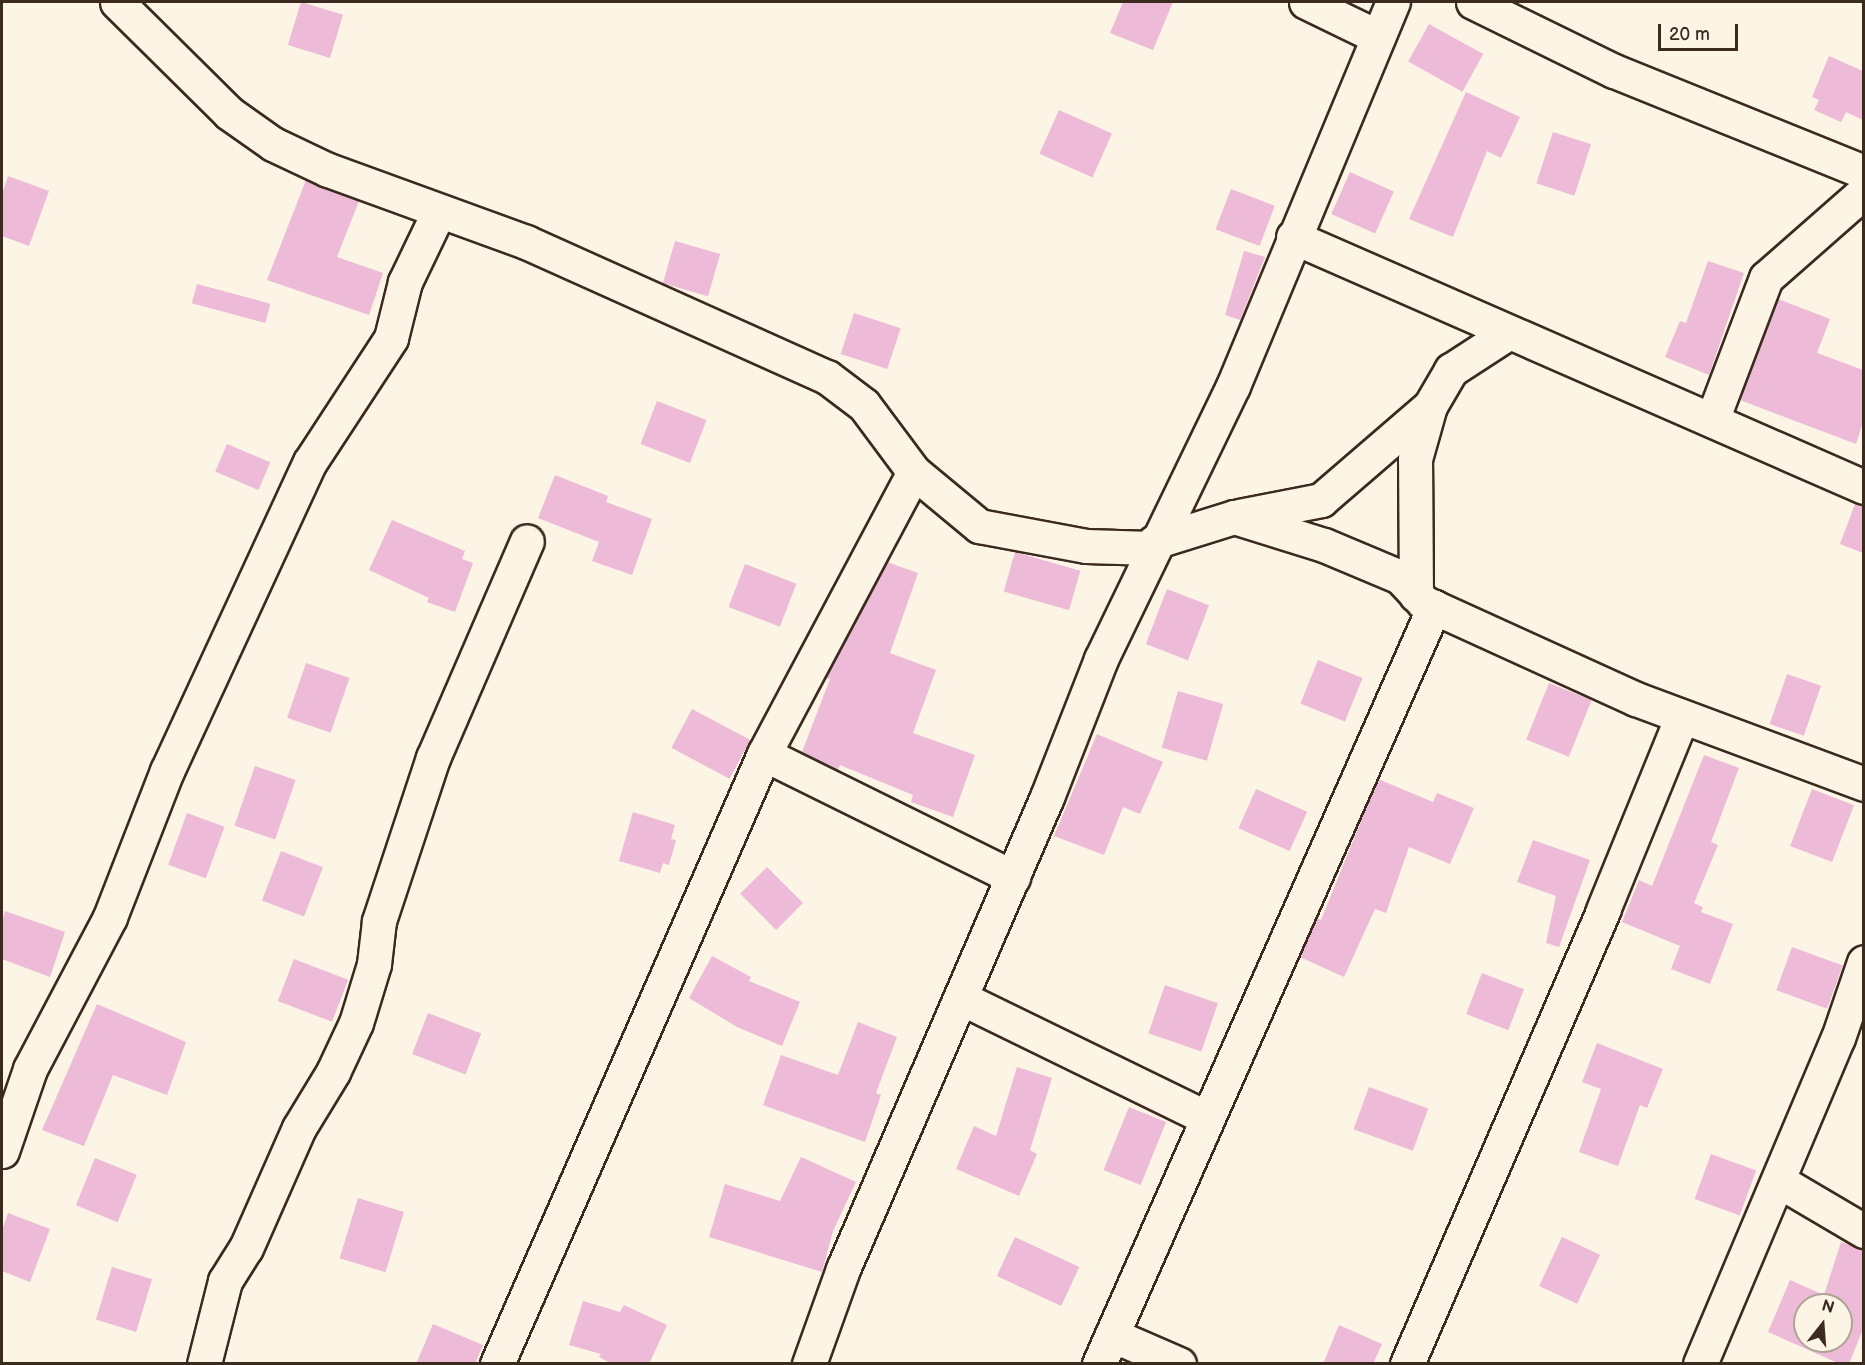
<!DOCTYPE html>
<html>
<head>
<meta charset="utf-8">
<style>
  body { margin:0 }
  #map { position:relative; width:1865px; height:1365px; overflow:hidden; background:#fcf5e5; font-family:"Balsamiq Sans",sans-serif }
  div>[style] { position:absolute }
  .building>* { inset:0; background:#edbad7; transform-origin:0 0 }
  .roads { filter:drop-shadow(2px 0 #3b2a1e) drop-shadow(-2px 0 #3b2a1e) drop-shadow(0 2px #3b2a1e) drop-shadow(0 -2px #3b2a1e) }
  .minor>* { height:33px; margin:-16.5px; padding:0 16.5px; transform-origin:16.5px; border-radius:16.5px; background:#fcf5e5 }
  span { translate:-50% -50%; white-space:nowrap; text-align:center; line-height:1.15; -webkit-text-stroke:4.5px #fcf5e5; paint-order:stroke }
  .frame { position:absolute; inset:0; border:3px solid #3b2a1e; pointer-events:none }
  .north { position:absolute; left:1793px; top:1293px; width:60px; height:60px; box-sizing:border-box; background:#fcf5e5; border:2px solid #afa495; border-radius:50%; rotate:17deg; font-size:16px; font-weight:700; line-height:24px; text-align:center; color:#3b2a1e }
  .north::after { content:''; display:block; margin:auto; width:21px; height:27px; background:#3b2a1e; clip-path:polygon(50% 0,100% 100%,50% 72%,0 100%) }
  .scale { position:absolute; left:1658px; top:24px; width:80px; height:27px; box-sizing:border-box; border:3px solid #3b2a1e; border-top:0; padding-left:8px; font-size:18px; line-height:21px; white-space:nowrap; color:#3b2a1e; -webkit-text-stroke:4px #fcf5e5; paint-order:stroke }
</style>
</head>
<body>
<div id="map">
  <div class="building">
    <i style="left:301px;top:2px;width:44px;height:45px;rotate:17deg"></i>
    <i style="clip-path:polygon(1123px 2px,1173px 2px,1153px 50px,1110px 33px)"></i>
    <i style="left:1429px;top:24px;width:62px;height:43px;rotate:29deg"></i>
    <i style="clip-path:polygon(1829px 56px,1863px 71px,1863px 120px,1846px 112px,1841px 122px,1814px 110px,1819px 100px,1812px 97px)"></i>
    <i style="clip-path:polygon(1466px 92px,1520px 117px,1501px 158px,1487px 151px,1453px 237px,1409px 219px)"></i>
    <i style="left:1059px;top:110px;width:58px;height:48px;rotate:24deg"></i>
    <i style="left:1553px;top:132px;width:40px;height:54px;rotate:18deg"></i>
    <i style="left:1350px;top:172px;width:48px;height:46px;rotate:24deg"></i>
    <i style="clip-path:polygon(8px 176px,49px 191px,29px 246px,2px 236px,2px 194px)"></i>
    <i style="clip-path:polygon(306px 180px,359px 201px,337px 257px,383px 273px,369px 315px,267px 280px)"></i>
    <i style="left:1231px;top:189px;width:47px;height:43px;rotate:21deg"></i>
    <i style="left:675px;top:241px;width:47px;height:44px;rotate:16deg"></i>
    <i style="clip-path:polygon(1244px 251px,1265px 257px,1240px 320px,1225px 315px)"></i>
    <i style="clip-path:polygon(1708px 261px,1744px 273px,1709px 375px,1665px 357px,1680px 321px,1686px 323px)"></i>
    <i style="left:197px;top:284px;width:76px;height:20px;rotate:15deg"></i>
    <i style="clip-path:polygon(1778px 299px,1830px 319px,1817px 353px,1863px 370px,1863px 422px,1856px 444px,1740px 400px)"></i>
    <i style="left:854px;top:313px;width:49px;height:43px;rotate:18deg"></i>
    <i style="left:657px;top:401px;width:53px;height:46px;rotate:21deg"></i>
    <i style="left:227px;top:444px;width:47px;height:30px;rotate:23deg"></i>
    <i style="clip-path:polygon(555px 475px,608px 496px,606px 502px,652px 519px,632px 575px,592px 561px,599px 542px,538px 518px)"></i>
    <i style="clip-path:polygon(1855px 504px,1863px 505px,1863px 553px,1840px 544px)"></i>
    <i style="clip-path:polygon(392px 520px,465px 551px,462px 559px,473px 563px,455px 612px,427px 602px,429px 598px,369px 570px)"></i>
    <i style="left:1015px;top:552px;width:68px;height:41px;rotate:16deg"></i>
    <i style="clip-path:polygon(887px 562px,918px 573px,890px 653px,936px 670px,913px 733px,975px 755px,953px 817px,911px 802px,913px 795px,840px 765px,838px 770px,802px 752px,830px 679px,826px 678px)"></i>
    <i style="left:745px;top:564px;width:55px;height:46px;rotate:21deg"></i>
    <i style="left:1167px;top:589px;width:45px;height:59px;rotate:21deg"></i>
    <i style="left:1318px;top:660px;width:48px;height:47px;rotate:22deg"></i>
    <i style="left:306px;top:663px;width:46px;height:58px;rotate:19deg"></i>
    <i style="left:1787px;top:674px;width:36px;height:53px;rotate:19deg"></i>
    <i style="left:1549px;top:683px;width:46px;height:61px;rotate:22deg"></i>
    <i style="left:1178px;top:691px;width:47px;height:59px;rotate:16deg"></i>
    <i style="left:692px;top:709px;width:66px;height:44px;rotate:28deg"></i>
    <i style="clip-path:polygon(1097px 734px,1163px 762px,1140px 814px,1123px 807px,1104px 855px,1054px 836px)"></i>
    <i style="clip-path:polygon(1704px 755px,1739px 768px,1711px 842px,1718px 845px,1694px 903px,1703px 907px,1701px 912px,1733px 924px,1710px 984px,1671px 969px,1680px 946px,1622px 922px,1639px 880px,1652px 886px)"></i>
    <i style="left:255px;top:766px;width:43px;height:63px;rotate:19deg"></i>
    <i style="clip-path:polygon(1378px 779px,1433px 802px,1437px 793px,1474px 808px,1450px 864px,1409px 847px,1386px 913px,1375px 909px,1344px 977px,1300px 957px,1317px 918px,1321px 920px)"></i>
    <i style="left:1256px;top:789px;width:56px;height:43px;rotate:24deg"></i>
    <i style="left:1812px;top:789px;width:45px;height:61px;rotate:21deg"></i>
    <i style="clip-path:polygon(633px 812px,675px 825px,671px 839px,676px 840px,669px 865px,663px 863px,660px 873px,619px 861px)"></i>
    <i style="left:187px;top:813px;width:40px;height:55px;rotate:20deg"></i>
    <i style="clip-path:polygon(1533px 840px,1590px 860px,1559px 947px,1546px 943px,1556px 896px,1517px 882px)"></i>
    <i style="left:281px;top:851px;width:45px;height:53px;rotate:21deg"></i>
    <i style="left:767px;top:867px;width:51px;height:38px;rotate:45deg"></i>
    <i style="clip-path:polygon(5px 911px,65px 932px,50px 977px,2px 959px,2px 922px)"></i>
    <i style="left:1792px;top:947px;width:54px;height:46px;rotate:20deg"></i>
    <i style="clip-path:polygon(712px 956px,751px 977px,749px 981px,800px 1002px,782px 1046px,737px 1027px,689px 998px)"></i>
    <i style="left:294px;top:959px;width:58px;height:45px;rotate:21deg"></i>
    <i style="left:1482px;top:973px;width:45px;height:44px;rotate:21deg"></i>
    <i style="left:1165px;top:985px;width:56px;height:51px;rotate:19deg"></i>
    <i style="clip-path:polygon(97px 1004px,186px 1042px,167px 1095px,113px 1075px,84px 1146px,42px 1130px)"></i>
    <i style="left:428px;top:1013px;width:57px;height:44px;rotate:21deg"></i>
    <i style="clip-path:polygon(858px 1022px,897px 1037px,876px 1093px,881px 1095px,865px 1142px,763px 1105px,781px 1055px,838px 1075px)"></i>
    <i style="clip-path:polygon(1597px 1043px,1663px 1069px,1647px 1108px,1640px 1105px,1618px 1166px,1579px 1152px,1601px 1089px,1582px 1082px)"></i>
    <i style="clip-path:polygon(1017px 1067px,1052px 1078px,1030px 1150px,1037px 1154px,1019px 1196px,956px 1169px,974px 1126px,996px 1136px)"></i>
    <i style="left:1369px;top:1087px;width:63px;height:45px;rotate:20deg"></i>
    <i style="left:1129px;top:1107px;width:40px;height:68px;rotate:22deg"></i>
    <i style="left:1711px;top:1154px;width:48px;height:48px;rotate:20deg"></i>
    <i style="clip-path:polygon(801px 1157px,856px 1182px,833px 1231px,822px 1272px,709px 1237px,725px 1184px,780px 1201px)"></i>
    <i style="left:95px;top:1158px;width:45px;height:51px;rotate:22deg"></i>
    <i style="left:358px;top:1198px;width:48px;height:63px;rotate:17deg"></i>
    <i style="clip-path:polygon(8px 1213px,50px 1229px,30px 1282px,2px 1271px,2px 1231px)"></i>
    <i style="left:1015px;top:1237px;width:71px;height:43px;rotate:25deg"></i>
    <i style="left:1562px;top:1237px;width:42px;height:54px;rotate:25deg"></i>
    <i style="clip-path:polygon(evenodd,1841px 1242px,1863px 1250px,1863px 1329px,1849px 1364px,1840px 1364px,1768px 1332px,1790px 1280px,1824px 1295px,1841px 1242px,1805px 1305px,1841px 1305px,1841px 1341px,1805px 1341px,1805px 1305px)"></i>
    <i style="left:112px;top:1267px;width:42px;height:55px;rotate:17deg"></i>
    <i style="clip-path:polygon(583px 1301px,620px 1312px,624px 1305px,667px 1325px,649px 1364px,612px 1364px,599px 1357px,601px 1354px,569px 1345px)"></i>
    <i style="clip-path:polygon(433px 1324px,483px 1345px,475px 1364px,416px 1364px)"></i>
    <i style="clip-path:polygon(1339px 1325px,1382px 1344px,1373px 1364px,1323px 1364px)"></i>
  </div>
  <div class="roads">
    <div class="minor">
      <i style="left:117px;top:2px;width:158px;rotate:44.7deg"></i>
      <i style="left:229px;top:113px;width:54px;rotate:35.2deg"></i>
      <i style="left:273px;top:144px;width:61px;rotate:25.3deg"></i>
      <i style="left:328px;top:170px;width:211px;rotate:20deg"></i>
      <i style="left:526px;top:242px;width:330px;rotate:24.2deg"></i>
      <i style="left:827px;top:377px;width:46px;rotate:37.1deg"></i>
      <i style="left:864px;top:405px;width:84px;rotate:53.3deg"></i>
      <i style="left:914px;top:472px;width:85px;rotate:39.7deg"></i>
      <i style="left:979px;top:526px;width:109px;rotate:10.6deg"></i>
      <i style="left:1086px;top:546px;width:66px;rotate:1.7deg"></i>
      <i style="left:1306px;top:2px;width:80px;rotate:25.9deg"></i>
      <i style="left:1473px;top:2px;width:157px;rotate:26.1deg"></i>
      <i style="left:1614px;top:71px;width:270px;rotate:22deg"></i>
      <i style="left:1293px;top:237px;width:623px;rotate:23.65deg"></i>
      <i style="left:1712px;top:420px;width:152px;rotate:-69.2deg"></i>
      <i style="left:1766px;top:278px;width:130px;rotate:-41.3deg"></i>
      <i style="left:1239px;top:516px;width:84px;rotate:-11deg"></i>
      <i style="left:1321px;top:500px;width:144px;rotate:-40.8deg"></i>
      <i style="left:1154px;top:542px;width:84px;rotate:-17.4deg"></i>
      <i style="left:1234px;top:517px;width:94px;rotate:17.3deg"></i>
      <i style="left:1324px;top:545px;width:82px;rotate:22.8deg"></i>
      <i style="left:1400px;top:577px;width:34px;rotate:47deg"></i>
      <i style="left:1423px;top:602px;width:234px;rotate:24.5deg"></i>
      <i style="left:1636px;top:699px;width:243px;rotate:20.4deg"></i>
      <i style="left:1416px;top:595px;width:136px;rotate:-90.4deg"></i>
      <i style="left:1415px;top:459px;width:55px;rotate:-74.2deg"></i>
      <i style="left:1430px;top:406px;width:42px;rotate:-59.7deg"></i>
      <i style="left:1451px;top:370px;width:68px;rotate:-33deg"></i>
      <i style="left:764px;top:754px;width:278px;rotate:26.3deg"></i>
      <i style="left:961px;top:998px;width:274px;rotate:26deg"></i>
      <i style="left:2px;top:1151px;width:87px;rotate:-71.1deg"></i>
      <i style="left:30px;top:1069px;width:172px;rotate:-62.2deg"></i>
      <i style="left:110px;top:917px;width:157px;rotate:-68.7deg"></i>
      <i style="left:167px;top:771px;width:340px;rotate:-65.2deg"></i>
      <i style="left:310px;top:462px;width:148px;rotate:-56.8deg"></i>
      <i style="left:391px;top:338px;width:58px;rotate:-76deg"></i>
      <i style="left:405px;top:282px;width:76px;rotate:-64.4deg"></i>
      <i style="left:1779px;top:1181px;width:99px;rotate:30.5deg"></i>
      <i style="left:1112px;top:1335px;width:73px;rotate:23.4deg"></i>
      <i style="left:204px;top:1364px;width:86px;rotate:-75.8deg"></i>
      <i style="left:225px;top:1281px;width:39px;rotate:-58deg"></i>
      <i style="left:246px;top:1248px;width:131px;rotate:-66.2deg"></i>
      <i style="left:299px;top:1128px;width:66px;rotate:-58.7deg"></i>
      <i style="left:333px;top:1072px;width:54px;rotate:-64.9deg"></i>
      <i style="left:356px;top:1023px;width:62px;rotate:-73deg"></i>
      <i style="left:374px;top:964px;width:43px;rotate:-83.4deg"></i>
      <i style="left:379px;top:921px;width:172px;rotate:-71.7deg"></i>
      <i style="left:433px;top:758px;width:236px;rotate:-66.6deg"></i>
      <i style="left:497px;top:1364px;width:666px;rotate:-66.36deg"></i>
      <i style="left:764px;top:754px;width:319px;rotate:-62deg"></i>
      <i style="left:809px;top:1364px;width:101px;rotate:-70.3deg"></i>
      <i style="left:843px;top:1269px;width:514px;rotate:-66.63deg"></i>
      <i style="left:1047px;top:797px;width:148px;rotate:-68.6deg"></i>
      <i style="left:1101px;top:659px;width:303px;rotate:-64.2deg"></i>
      <i style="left:1233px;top:386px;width:416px;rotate:-67.4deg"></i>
      <i style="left:1099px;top:1364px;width:828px;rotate:-66.13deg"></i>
      <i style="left:1407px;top:1364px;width:495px;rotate:-66.6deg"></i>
      <i style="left:1603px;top:910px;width:209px;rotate:-67.8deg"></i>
      <i style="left:1700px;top:1364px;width:354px;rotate:-67.1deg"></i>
      <i style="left:1838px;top:1038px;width:80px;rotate:-71.1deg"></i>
    </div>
  </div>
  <div class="frame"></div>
  <div class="north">N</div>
  <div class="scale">20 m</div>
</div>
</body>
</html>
